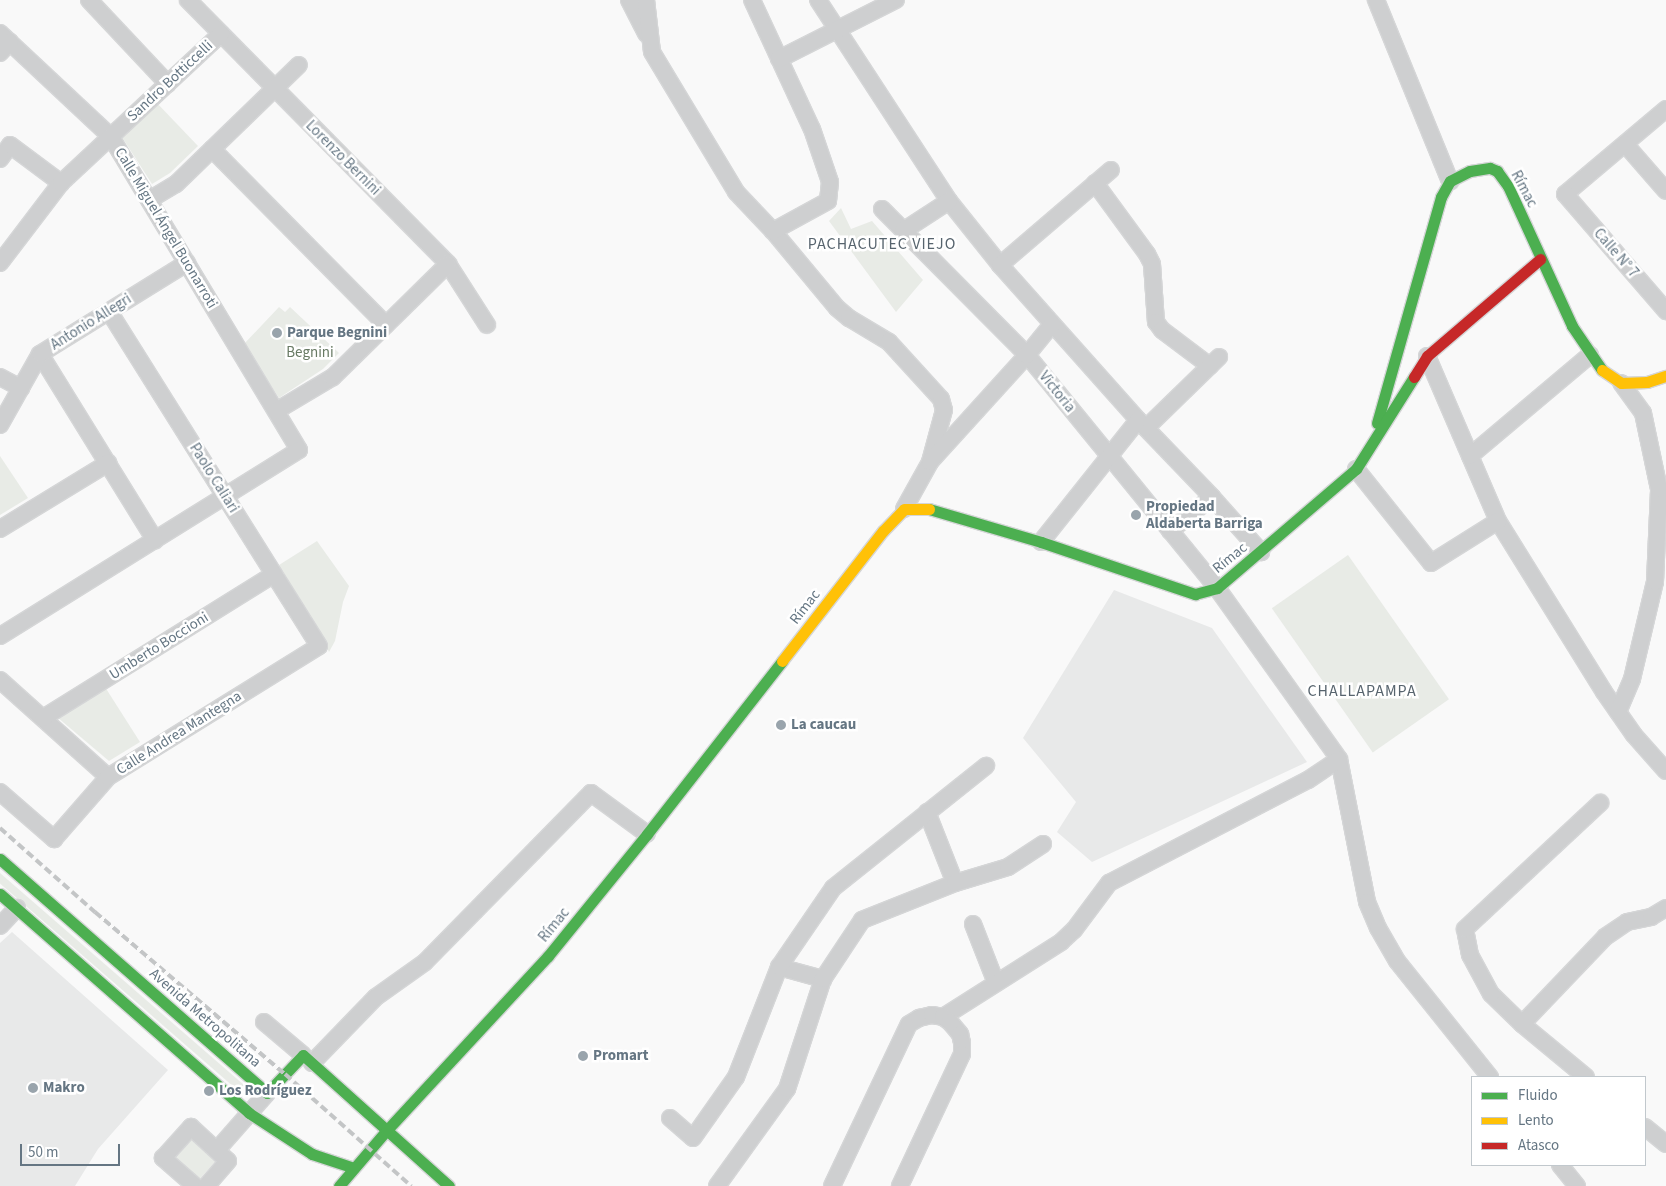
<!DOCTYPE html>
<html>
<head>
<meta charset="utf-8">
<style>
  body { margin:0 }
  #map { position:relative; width:1666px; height:1186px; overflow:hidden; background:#f9f9f9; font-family:"Source Sans 3",sans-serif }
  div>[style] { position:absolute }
  .built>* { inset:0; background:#e8e9e9 }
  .green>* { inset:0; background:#e8ebe6; transform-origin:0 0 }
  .roads { filter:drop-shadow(1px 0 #d5d6d7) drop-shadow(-1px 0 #d5d6d7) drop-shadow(0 1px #d5d6d7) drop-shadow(0 -1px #d5d6d7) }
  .street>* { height:16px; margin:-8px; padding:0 8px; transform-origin:8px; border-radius:8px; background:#cecfd0 }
  .fast>* { height:11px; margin:-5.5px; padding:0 5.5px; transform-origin:5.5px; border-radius:5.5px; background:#4caf50 }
  .slow>* { height:11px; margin:-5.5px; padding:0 5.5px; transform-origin:5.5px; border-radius:5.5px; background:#ffc107 }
  .jam>* { height:11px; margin:-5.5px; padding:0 5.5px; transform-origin:5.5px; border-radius:5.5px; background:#c62828 }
  .rail>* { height:4px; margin-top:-2px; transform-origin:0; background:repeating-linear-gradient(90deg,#c3c5c6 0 8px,transparent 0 12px) }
  .dots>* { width:14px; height:14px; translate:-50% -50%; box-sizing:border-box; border:2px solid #fff; border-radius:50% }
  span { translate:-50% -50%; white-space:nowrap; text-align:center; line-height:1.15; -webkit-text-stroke:5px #fff; paint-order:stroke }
  .street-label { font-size:15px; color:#657683 }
  .poi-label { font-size:15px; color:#657683; font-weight:700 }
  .left { translate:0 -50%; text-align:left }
  .park-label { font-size:15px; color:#687a64 }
  .neighbourhood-label { font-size:16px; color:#57646e; letter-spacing:1px }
  .legend { position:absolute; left:1471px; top:1076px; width:175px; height:90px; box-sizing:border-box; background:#fff; border:1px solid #c1c8cd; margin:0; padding:6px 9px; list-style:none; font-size:15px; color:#657683 }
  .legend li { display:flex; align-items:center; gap:10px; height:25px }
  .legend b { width:25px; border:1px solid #c1c8cd }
  .scale { position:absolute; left:20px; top:1144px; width:100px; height:22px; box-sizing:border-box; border:2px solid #657683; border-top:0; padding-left:6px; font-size:15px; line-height:18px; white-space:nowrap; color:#657683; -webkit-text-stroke:4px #fff; paint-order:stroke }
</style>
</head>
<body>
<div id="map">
  <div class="built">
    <i style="clip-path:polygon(1114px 590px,1212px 628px,1307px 762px,1092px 862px,1057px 832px,1076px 802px,1023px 738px)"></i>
    <i style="clip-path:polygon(12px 932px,168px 1070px,98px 1149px,75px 1186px,0 1186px,0 943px)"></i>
  </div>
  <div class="green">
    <i style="clip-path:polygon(155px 101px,198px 146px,170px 173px,152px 184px,120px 134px)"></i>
    <i style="clip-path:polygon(841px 208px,851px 229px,872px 221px,923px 280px,896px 312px,829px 221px)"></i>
    <i style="clip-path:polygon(279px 307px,285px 312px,290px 307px,339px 353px,323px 369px,279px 398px,244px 344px)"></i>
    <i style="clip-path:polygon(0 456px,28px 498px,0 515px)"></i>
    <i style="clip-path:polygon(317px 541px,349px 586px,343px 602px,335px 641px,329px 652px,319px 630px,279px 565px)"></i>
    <i style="left:1348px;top:555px;width:176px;height:93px;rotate:55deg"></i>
    <i style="clip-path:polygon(105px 687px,140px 742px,109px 761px,57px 717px)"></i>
    <i style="left:0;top:873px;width:329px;height:8px;rotate:41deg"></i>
    <i style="left:189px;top:1137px;width:36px;height:26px;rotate:42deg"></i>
  </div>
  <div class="roads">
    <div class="street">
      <i style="left:89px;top:0;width:115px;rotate:46.8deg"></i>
      <i style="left:188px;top:0;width:371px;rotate:45.4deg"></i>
      <i style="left:448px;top:264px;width:72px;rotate:57.4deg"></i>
      <i style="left:629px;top:0;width:38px;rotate:63deg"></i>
      <i style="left:646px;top:0;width:52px;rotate:83.4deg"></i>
      <i style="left:652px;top:52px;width:163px;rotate:59deg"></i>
      <i style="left:736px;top:192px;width:54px;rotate:46.5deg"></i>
      <i style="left:773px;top:231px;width:100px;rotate:50.3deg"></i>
      <i style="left:837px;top:308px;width:16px;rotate:40deg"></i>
      <i style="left:849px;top:318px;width:47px;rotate:31deg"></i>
      <i style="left:889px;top:342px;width:77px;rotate:47.6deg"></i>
      <i style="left:941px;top:399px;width:11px;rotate:75deg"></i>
      <i style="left:944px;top:410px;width:54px;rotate:105.1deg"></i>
      <i style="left:752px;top:0;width:142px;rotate:65.1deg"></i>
      <i style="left:812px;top:129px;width:56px;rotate:71.2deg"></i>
      <i style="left:830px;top:182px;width:19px;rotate:96deg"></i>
      <i style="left:828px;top:201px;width:63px;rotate:151.4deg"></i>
      <i style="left:818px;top:0;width:240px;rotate:56.9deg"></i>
      <i style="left:949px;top:201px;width:82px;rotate:51.4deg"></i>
      <i style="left:1000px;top:265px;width:208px;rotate:48.3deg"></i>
      <i style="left:1138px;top:420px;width:107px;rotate:46.1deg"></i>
      <i style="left:1212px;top:497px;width:74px;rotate:48.3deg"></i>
      <i style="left:1376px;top:0;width:196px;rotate:67.8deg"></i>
      <i style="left:0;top:33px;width:152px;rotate:43.1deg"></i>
      <i style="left:111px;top:137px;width:365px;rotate:59deg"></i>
      <i style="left:299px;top:450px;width:352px;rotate:148.1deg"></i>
      <i style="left:0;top:53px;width:15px;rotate:-48deg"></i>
      <i style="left:779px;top:59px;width:131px;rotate:-26.8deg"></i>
      <i style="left:1666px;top:109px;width:132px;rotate:139.9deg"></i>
      <i style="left:1565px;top:194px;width:155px;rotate:49.2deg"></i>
      <i style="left:1625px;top:144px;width:62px;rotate:48.9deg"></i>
      <i style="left:212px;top:149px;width:247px;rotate:45.3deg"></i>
      <i style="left:0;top:159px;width:17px;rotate:-54deg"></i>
      <i style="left:10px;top:145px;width:64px;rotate:36.7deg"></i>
      <i style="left:1095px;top:183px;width:88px;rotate:53.8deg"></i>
      <i style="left:1147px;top:254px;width:11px;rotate:63deg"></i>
      <i style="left:1152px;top:264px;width:58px;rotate:86.1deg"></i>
      <i style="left:1156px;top:322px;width:10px;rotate:53deg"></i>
      <i style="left:1162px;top:330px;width:60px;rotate:36.9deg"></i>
      <i style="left:149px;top:200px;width:31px;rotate:-31deg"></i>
      <i style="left:176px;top:184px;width:171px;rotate:-44.1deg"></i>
      <i style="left:882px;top:209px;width:206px;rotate:45.2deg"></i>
      <i style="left:1027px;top:355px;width:301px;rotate:50.8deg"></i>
      <i style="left:1217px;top:588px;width:210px;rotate:54.5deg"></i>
      <i style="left:1339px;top:759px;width:146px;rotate:78.9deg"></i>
      <i style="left:1367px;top:902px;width:28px;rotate:67deg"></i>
      <i style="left:1378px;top:928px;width:38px;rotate:60deg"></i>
      <i style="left:1397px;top:961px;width:149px;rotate:51.3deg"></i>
      <i style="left:903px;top:231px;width:55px;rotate:-33.1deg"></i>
      <i style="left:0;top:263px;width:101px;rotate:-52.7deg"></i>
      <i style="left:61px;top:183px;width:219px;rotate:-43deg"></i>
      <i style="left:1000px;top:265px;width:146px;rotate:-40.6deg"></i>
      <i style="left:40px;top:354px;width:219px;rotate:58.3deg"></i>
      <i style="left:1427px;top:356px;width:180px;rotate:66.7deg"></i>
      <i style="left:1498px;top:521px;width:201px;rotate:58.2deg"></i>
      <i style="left:1604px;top:692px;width:52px;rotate:55.1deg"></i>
      <i style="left:1634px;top:735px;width:48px;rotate:48.4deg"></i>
      <i style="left:0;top:377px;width:24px;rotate:28deg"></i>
      <i style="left:276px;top:411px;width:66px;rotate:-30.8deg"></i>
      <i style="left:333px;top:377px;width:161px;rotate:-44.5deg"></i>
      <i style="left:0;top:425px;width:81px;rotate:-60.6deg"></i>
      <i style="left:40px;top:354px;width:173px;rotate:-31.8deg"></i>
      <i style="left:1146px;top:428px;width:102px;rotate:-44.2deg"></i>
      <i style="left:1470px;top:456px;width:157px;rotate:-40.1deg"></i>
      <i style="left:1356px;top:469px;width:120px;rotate:51.4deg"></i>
      <i style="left:1431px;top:563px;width:79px;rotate:-32.1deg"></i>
      <i style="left:904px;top:509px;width:54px;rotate:-61deg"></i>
      <i style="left:930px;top:462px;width:144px;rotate:-47.8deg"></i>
      <i style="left:1027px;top:355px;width:40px;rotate:-51deg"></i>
      <i style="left:0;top:529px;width:127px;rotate:-31.4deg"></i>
      <i style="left:1170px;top:531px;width:54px;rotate:-39deg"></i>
      <i style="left:1041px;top:542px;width:156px;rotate:-51.5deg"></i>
      <i style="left:0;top:680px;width:145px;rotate:41.9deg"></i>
      <i style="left:1618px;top:712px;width:36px;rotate:-67deg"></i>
      <i style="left:1632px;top:679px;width:100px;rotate:-76.7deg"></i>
      <i style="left:1655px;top:582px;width:93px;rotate:-87.5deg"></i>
      <i style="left:1659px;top:489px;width:78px;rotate:-101.9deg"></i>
      <i style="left:1643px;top:413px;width:37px;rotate:-126deg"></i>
      <i style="left:43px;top:718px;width:272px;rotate:-31.9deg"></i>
      <i style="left:0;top:792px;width:72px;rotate:41deg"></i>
      <i style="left:54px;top:839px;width:82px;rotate:-48.9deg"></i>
      <i style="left:108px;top:777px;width:248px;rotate:-31.8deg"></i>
      <i style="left:319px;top:646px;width:395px;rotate:-122.1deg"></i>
      <i style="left:927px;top:812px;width:76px;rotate:68.5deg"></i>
      <i style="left:973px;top:924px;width:63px;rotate:68.7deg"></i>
      <i style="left:0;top:926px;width:25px;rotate:-47deg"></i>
      <i style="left:779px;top:967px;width:46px;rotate:15.3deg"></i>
      <i style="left:943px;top:1017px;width:140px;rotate:-32.4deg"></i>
      <i style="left:1061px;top:942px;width:18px;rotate:-43deg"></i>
      <i style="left:1074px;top:930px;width:59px;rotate:-53.3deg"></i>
      <i style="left:1109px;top:883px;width:224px;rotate:-27.4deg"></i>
      <i style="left:1308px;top:780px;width:37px;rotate:-34deg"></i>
      <i style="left:264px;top:1022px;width:51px;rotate:40.2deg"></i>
      <i style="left:1522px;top:1024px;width:120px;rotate:-46.3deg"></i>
      <i style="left:1605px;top:937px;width:27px;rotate:-34deg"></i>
      <i style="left:1627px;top:922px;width:25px;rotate:-12deg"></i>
      <i style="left:1651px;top:917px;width:17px;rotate:-31deg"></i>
      <i style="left:312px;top:1063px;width:92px;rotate:-45.9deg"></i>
      <i style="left:376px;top:997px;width:60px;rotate:-35.5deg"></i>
      <i style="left:425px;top:962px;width:237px;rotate:-45.5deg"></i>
      <i style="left:591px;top:793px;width:69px;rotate:36.2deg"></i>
      <i style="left:1586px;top:1077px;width:83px;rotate:-140.4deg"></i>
      <i style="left:1522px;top:1024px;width:43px;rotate:-135.9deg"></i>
      <i style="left:1491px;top:994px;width:44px;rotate:-118.3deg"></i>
      <i style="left:1470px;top:955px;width:26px;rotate:-101deg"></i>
      <i style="left:1465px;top:929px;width:185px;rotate:-43deg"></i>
      <i style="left:670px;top:1118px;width:30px;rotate:41deg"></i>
      <i style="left:693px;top:1138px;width:75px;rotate:-54.8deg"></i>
      <i style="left:736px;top:1077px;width:118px;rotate:-68.6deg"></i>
      <i style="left:779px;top:967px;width:96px;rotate:-55.6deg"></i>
      <i style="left:833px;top:888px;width:196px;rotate:-38.6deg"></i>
      <i style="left:1645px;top:1127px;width:27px;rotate:39deg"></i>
      <i style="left:217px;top:1150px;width:76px;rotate:-48.7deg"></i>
      <i style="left:1560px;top:1165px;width:27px;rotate:51deg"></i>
      <i style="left:195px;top:1186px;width:43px;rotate:-138.8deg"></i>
      <i style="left:163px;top:1158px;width:42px;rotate:-47.9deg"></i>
      <i style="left:191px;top:1127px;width:50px;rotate:42.6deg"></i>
      <i style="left:228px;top:1161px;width:33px;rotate:131deg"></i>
      <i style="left:717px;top:1186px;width:120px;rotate:-54.2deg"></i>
      <i style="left:787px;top:1089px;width:116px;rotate:-71.9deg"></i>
      <i style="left:823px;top:979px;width:71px;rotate:-56.5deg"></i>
      <i style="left:862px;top:920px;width:100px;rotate:-21.7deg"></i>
      <i style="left:955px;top:883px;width:55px;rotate:-16.8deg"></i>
      <i style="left:1008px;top:867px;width:42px;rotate:-33.3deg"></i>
      <i style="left:832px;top:1186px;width:179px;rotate:-64.6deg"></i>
      <i style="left:909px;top:1024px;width:12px;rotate:-31deg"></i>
      <i style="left:919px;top:1018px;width:13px;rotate:-13deg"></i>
      <i style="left:932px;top:1015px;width:11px;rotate:10deg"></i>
      <i style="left:943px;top:1017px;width:9px;rotate:36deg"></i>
      <i style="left:950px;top:1022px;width:16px;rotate:50deg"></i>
      <i style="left:960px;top:1034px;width:9px;rotate:77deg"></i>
      <i style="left:962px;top:1043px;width:11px;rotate:90deg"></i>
      <i style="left:962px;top:1054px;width:146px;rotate:115.2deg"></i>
    </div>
    <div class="fast">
      <i style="left:1377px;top:423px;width:235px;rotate:-74.2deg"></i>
      <i style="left:1441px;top:197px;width:18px;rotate:-61deg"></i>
      <i style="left:1450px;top:181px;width:22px;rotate:-27deg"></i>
      <i style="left:1470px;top:171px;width:20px;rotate:-9deg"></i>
      <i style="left:1490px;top:168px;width:8px;rotate:23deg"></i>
      <i style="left:1497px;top:171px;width:19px;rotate:54deg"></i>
      <i style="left:1508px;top:186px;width:154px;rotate:65.4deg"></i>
      <i style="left:1572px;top:326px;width:53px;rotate:55.7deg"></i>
      <i style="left:929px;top:509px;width:117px;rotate:16.4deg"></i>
      <i style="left:1041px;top:542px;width:163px;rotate:18.7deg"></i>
      <i style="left:1195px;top:594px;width:23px;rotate:-15deg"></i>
      <i style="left:1217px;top:588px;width:183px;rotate:-40.6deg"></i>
      <i style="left:1356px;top:469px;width:109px;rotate:-57.8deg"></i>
      <i style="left:0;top:859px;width:355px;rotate:41.2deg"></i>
      <i style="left:267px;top:1093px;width:52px;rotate:-46.5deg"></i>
      <i style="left:303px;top:1055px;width:196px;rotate:41.9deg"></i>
      <i style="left:0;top:894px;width:332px;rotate:41.3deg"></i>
      <i style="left:249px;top:1113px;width:75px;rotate:33.1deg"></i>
      <i style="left:312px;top:1154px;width:44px;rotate:18.4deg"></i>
      <i style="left:339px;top:1186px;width:72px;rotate:-49.5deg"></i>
      <i style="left:386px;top:1131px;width:238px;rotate:-47.2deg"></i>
      <i style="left:548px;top:956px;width:157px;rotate:-50.9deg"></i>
      <i style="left:647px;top:834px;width:219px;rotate:-52deg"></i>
    </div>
    <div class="slow">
      <i style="left:1602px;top:370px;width:23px;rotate:34deg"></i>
      <i style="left:1621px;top:383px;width:26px;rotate:-2deg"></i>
      <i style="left:1647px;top:382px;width:20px;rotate:-18deg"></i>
      <i style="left:782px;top:661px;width:165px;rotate:-52.2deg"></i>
      <i style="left:883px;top:531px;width:30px;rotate:-46deg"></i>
      <i style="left:904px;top:509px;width:25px"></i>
    </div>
    <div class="jam">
      <i style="left:1414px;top:377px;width:25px;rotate:-58deg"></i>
      <i style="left:1427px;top:356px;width:149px;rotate:-40.6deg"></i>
    </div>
  </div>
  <div class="rail">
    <i style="left:0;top:828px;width:127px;rotate:41.5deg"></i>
    <i style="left:95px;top:912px;width:250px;rotate:40.5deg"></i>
    <i style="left:285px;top:1074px;width:169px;rotate:41.6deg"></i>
  </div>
  <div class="dots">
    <i style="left:277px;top:333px;background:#99a4ac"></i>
    <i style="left:1136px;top:515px;background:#99a4ac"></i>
    <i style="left:781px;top:725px;background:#99a4ac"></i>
    <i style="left:583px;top:1056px;background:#99a4ac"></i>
    <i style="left:33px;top:1088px;background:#99a4ac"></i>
    <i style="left:209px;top:1091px;background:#99a4ac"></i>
  </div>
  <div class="street-label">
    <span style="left:170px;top:81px;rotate:-43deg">Sandro Botticcelli</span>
    <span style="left:343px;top:158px;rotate:45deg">Lorenzo Bernini</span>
    <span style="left:1524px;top:189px;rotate:62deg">Rímac</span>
    <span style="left:166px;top:228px;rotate:59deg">Calle Miguel Ángel Buonarroti</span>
    <span style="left:1616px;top:253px;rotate:49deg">Calle N° 7</span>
    <span style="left:91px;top:322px;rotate:-32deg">Antonio Allegri</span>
    <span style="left:1057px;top:392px;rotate:51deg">Victoria</span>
    <span style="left:214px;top:478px;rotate:58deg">Paolo Caliari</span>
    <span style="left:1230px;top:558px;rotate:-39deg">Rímac</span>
    <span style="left:805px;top:607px;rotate:-52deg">Rímac</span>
    <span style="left:159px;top:646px;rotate:-32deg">Umberto Boccioni</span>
    <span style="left:179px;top:733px;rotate:-32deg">Calle Andrea Mantegna</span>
    <span style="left:554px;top:925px;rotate:-51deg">Rímac</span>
    <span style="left:205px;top:1018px;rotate:41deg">Avenida Metropolitana</span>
  </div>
  <div class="poi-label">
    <span class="left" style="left:287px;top:333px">Parque Begnini</span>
    <span class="left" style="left:1146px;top:515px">Propiedad<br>Aldaberta Barriga</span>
    <span class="left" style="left:791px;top:725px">La caucau</span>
    <span class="left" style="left:593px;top:1056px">Promart</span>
    <span class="left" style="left:43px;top:1088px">Makro</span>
    <span class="left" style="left:219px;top:1091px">Los Rodríguez</span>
  </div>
  <div class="park-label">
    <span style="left:310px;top:353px">Begnini</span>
  </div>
  <div class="neighbourhood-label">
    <span style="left:882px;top:244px">PACHACUTEC VIEJO</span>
    <span style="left:1362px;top:691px">CHALLAPAMPA</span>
  </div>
  <ul class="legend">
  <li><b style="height:6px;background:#4caf50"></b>Fluido</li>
  <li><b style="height:6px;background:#ffc107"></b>Lento</li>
  <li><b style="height:6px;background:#c62828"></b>Atasco</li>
  </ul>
  <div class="scale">50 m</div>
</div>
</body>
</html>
